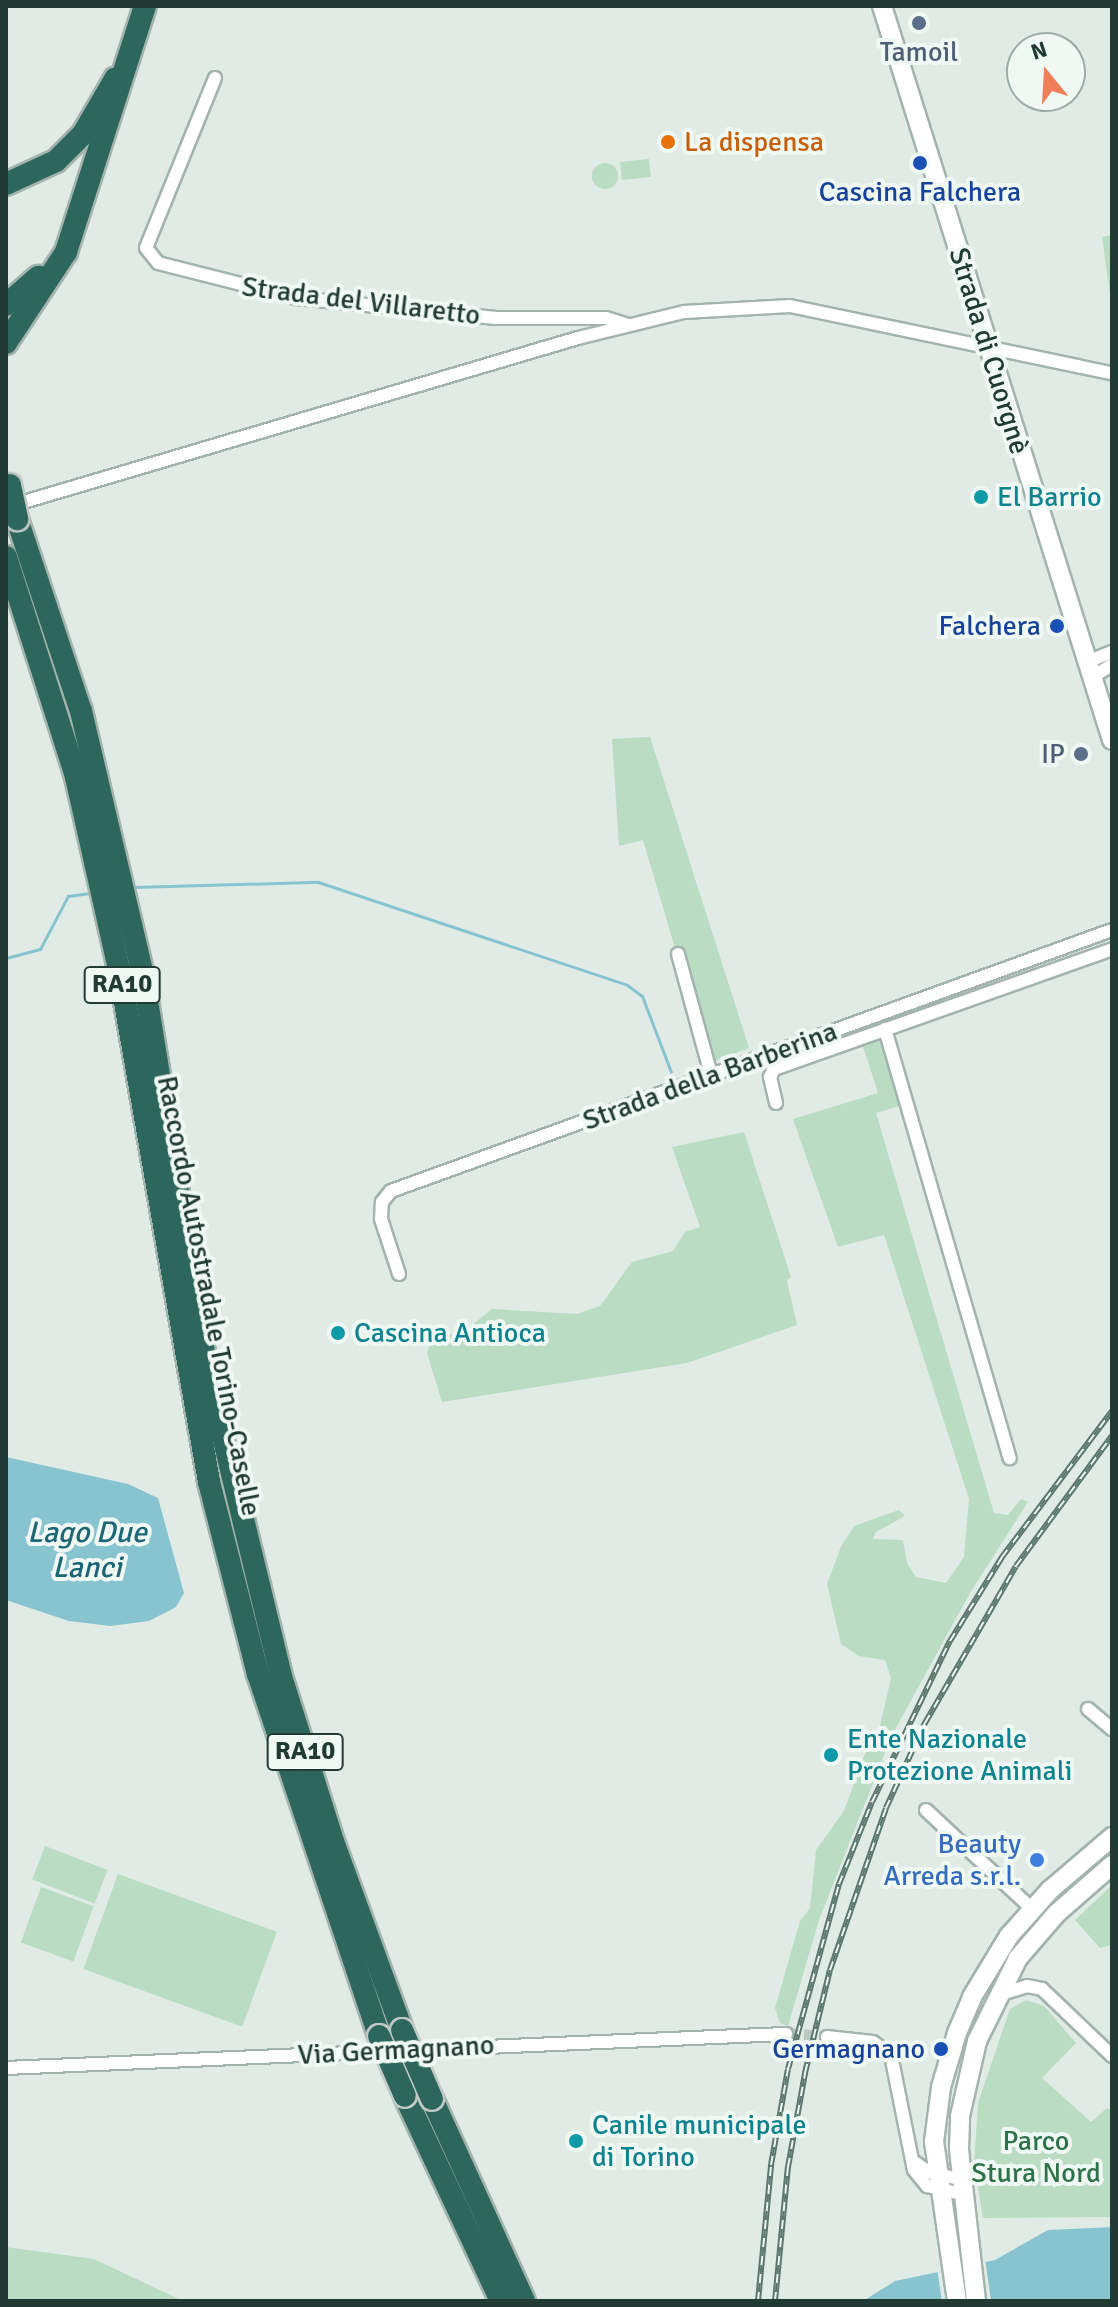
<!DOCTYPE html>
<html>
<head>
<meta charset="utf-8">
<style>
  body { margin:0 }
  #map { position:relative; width:1118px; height:2307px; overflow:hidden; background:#e0ebe6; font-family:Signika,sans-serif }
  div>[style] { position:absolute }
  .green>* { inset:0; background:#b9dcc3; transform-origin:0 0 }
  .round { border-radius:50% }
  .water>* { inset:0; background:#88c4d0 }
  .pier>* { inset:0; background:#e0ebe6 }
  .stream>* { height:3px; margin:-1.5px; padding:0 1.5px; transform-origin:1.5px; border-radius:1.5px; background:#88c4d0 }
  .street-tunnel>* { height:12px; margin-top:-6px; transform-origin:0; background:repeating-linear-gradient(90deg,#bac8c2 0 12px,transparent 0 18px) }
  .roads { filter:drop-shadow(2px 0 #a3b3ad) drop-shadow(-2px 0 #a3b3ad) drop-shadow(0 2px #a3b3ad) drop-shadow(0 -2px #a3b3ad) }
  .street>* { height:12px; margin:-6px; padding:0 6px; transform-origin:6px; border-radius:6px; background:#fff }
  .secondary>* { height:18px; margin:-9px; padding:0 9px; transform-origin:9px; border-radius:9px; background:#fff }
  .highway>* { height:22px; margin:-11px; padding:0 11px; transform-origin:11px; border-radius:11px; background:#2d675b }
  .rail>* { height:6px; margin-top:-3px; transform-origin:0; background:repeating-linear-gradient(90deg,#f0f8f4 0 9px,#5b7770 0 18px); box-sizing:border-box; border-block:2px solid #5b7770 }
  .bridges { filter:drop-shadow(2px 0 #c1c8c6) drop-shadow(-2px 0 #c1c8c6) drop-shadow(0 2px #c1c8c6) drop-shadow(0 -2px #c1c8c6) }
  .highway-bridge>* { height:22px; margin:-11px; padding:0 11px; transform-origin:11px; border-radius:11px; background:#2d675b }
  .dots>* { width:22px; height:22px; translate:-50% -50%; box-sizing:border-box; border:4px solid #f0f8f4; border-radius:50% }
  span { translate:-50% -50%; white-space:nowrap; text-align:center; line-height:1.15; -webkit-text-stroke:8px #f0f8f4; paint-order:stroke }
  .shield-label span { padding:2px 6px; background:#f0f8f4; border:2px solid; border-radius:6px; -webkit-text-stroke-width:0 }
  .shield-label { font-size:26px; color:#213b34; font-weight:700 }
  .service-label { font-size:28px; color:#4e5e75 }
  .right { translate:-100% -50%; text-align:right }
  .food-label { font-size:28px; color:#c56008 }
  .left { translate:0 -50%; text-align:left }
  .transit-label { font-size:28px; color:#164399 }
  .street-label { font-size:28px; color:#213b34 }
  .culture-label { font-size:28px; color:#0d838f }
  .shop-label { font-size:28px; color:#366cbe }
  .park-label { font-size:28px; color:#2c7147 }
  .water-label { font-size:30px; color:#1c6676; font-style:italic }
  .frame { position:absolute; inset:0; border:8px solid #213b34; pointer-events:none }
  .north { position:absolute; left:1006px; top:32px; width:80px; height:80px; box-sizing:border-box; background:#f0f8f4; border:2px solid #9daca7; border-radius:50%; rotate:342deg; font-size:22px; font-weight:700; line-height:32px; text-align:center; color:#213b34 }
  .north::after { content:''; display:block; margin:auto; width:28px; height:36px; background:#f07f59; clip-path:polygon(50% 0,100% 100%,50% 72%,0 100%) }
</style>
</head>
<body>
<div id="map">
  <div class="green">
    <i style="left:649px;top:159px;width:18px;height:29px;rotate:84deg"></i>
    <i class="round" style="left:592px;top:163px;width:26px;height:26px"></i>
    <i style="clip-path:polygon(1112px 235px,1112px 307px,1102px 237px)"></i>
    <i style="clip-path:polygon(650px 737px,749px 1048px,709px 1063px,643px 840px,619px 846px,612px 739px)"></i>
    <i style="clip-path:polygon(880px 1035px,903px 1105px,876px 1113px,994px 1513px,1008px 1515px,1021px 1499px,1028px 1502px,970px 1593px,892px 1735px,819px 1920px,788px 2026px,780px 2023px,775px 2008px,800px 1921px,810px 1908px,816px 1850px,844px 1811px,864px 1756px,878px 1735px,891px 1678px,885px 1660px,859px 1656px,841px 1644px,827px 1584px,841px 1547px,854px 1526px,899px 1510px,905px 1516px,876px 1532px,873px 1539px,903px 1540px,907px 1563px,916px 1577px,946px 1583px,964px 1557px,969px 1499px,884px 1235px,838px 1247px,793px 1119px,878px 1093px,862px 1043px)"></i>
    <i style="clip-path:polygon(744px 1132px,791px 1277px,787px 1281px,797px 1325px,687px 1363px,442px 1402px,427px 1353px,432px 1338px,462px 1333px,492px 1309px,577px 1314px,600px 1306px,632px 1262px,673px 1251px,685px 1232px,700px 1227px,672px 1147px)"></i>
    <i style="left:45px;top:1846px;width:67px;height:36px;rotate:21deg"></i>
    <i style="left:118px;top:1874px;width:169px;height:101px;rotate:20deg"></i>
    <i style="clip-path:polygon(1112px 1885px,1112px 1945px,1100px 1948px,1075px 1920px)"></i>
    <i style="left:41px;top:1887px;width:56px;height:59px;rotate:20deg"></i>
    <i style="clip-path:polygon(1026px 2000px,1044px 2006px,1076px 2043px,1042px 2078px,1091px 2122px,1107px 2108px,1112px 2111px,1112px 2217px,983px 2218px,974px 2164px,978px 2103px,1010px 2009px)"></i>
    <i style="clip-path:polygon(6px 2247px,94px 2259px,183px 2301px,6px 2301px)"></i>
  </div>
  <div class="water">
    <i style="clip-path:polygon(6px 1457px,128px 1484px,158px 1498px,184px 1593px,176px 1607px,149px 1621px,110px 1626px,69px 1621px,6px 1600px)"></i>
    <i style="clip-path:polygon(1112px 2227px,1112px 2301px,863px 2301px,895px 2281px,995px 2260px,1048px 2230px)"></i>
  </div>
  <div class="pier">
    <i style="clip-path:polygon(985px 2258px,991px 2301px,942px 2301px,937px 2268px)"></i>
  </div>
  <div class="stream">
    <i style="left:134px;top:887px;width:184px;rotate:-1.6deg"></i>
    <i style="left:318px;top:882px;width:326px;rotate:18.4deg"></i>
    <i style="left:627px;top:985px;width:19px;rotate:36deg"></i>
    <i style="left:642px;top:996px;width:81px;rotate:69.1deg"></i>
    <i style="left:6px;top:958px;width:35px;rotate:-15deg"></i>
    <i style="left:40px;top:949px;width:60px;rotate:-62.2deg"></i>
    <i style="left:68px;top:896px;width:22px;rotate:-8deg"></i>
  </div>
  <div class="street-tunnel">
    <i style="left:786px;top:2034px;width:41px;rotate:4.2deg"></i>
  </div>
  <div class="roads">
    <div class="street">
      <i style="left:215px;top:78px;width:183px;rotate:112.1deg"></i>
      <i style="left:146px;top:248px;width:19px;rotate:51deg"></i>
      <i style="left:158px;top:263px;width:142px;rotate:14.2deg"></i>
      <i style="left:296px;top:298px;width:201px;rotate:5.7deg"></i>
      <i style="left:496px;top:318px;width:110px"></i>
      <i style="left:606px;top:318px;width:21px;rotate:17deg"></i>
      <i style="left:10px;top:506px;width:592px;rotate:-16.48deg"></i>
      <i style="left:578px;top:338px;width:109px;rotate:-13.8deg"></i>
      <i style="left:684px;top:312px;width:106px;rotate:-3.2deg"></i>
      <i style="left:790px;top:306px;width:329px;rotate:11.8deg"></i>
      <i style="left:1087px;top:662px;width:27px;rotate:-22deg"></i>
      <i style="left:1092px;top:677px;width:23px;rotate:-31deg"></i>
      <i style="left:678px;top:954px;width:125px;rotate:74.7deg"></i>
      <i style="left:885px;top:1029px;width:447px;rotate:73.8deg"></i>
      <i style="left:776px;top:1103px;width:27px;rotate:-103deg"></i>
      <i style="left:770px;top:1077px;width:9px;rotate:-63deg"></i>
      <i style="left:774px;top:1069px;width:359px;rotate:-19.5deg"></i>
      <i style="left:399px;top:1274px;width:58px;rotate:-108.1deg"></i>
      <i style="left:381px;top:1219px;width:17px;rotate:-87deg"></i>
      <i style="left:382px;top:1202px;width:14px;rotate:-51deg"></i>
      <i style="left:391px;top:1191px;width:767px;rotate:-19.9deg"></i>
      <i style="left:1088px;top:1709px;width:31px;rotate:40deg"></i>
      <i style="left:926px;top:1810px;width:145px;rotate:43deg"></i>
      <i style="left:998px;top:1995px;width:30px;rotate:-17deg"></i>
      <i style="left:1027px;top:1986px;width:15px;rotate:11deg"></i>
      <i style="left:1042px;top:1989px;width:97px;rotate:43.7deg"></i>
      <i style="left:827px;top:2037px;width:46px;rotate:6.2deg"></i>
      <i style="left:873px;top:2042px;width:22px;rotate:36deg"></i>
      <i style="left:891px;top:2055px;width:117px;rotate:78.7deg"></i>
      <i style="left:914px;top:2170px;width:21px;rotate:51deg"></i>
      <i style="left:927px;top:2186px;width:35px;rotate:13deg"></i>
      <i style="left:6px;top:2068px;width:781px;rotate:-2.5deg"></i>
      <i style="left:913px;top:2161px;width:19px;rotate:35deg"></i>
      <i style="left:929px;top:2172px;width:31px;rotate:13deg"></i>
    </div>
    <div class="secondary">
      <i style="left:882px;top:6px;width:769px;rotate:72.6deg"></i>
      <i style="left:957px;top:2301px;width:161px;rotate:-98.2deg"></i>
      <i style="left:934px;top:2142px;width:55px;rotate:-82.7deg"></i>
      <i style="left:941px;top:2087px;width:56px;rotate:-73.5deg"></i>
      <i style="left:957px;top:2033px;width:39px;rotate:-67deg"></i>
      <i style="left:972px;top:1997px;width:71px;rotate:-58.8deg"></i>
      <i style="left:1009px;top:1936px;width:62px;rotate:-48.3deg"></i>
      <i style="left:1050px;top:1890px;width:82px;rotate:-40.5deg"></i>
      <i style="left:976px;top:2301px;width:153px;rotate:-96.4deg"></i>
      <i style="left:959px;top:2149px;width:33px;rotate:-88deg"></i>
      <i style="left:960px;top:2116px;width:77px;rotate:-77.2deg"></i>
      <i style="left:977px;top:2041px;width:93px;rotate:-63.7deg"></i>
      <i style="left:1018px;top:1958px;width:60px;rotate:-49.1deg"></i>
      <i style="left:1057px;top:1913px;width:73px;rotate:-41.1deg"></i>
    </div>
    <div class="highway">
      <i style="left:6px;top:184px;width:55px;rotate:-24.7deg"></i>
      <i style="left:56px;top:161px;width:38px;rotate:-45deg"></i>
      <i style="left:83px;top:134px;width:64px;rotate:-59.8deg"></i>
      <i style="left:6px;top:305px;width:43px;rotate:-41.2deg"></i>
      <i style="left:6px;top:343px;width:109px;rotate:-56.6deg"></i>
      <i style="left:66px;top:252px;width:258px;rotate:-72.2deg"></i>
      <i style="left:17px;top:519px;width:202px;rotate:71.6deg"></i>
      <i style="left:81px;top:711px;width:272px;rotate:76.8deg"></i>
      <i style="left:143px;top:976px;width:395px;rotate:80.8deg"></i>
      <i style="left:206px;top:1366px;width:316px;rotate:76.4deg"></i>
      <i style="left:280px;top:1673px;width:179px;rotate:72.5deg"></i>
      <i style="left:334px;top:1844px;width:198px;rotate:69.9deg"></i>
      <i style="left:6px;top:557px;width:231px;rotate:72.3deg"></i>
      <i style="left:76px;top:777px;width:202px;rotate:77.4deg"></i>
      <i style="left:120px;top:974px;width:516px;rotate:80.06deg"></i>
      <i style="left:209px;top:1482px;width:198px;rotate:75.7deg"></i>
      <i style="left:258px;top:1674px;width:382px;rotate:71.5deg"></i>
      <i style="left:405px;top:2096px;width:226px;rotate:64.9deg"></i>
      <i style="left:432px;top:2099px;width:222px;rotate:65.5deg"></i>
    </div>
  </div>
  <div class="rail">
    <i style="left:758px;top:2301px;width:137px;rotate:-84.5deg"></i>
    <i style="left:771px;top:2165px;width:97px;rotate:-80deg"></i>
    <i style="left:788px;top:2069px;width:192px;rotate:-74.6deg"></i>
    <i style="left:839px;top:1884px;width:88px;rotate:-68.1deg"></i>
    <i style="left:872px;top:1802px;width:179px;rotate:-64.2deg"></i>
    <i style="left:950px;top:1641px;width:99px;rotate:-58.2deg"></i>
    <i style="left:1002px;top:1557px;width:183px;rotate:-53deg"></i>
    <i style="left:775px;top:2301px;width:135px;rotate:-84.5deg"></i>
    <i style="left:788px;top:2167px;width:96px;rotate:-79.7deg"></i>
    <i style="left:805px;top:2073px;width:106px;rotate:-76.4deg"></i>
    <i style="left:830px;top:1970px;width:171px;rotate:-70.9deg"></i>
    <i style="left:886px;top:1808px;width:94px;rotate:-65.4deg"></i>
    <i style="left:925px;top:1723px;width:181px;rotate:-59.9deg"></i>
    <i style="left:1016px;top:1566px;width:162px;rotate:-53.6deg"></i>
  </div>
  <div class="bridges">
    <div class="highway-bridge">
      <i style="left:10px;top:485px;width:35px;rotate:78deg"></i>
      <i style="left:402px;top:2030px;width:75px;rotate:66.5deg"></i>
      <i style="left:379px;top:2036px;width:65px;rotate:66.6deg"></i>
    </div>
  </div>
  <div class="dots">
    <i style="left:919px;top:23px;background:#5c6f8a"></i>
    <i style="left:668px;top:142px;background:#e8710a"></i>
    <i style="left:920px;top:163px;background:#1a4fb4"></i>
    <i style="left:981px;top:497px;background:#0f9aa8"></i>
    <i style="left:1057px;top:626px;background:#1a4fb4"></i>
    <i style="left:1081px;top:754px;background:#5c6f8a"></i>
    <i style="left:338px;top:1333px;background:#0f9aa8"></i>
    <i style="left:831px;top:1755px;background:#0f9aa8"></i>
    <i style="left:1037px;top:1860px;background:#3f7fe0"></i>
    <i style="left:941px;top:2049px;background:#1a4fb4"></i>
    <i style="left:576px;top:2141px;background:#0f9aa8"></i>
  </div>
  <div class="shield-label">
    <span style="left:122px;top:985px">RA10</span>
    <span style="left:305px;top:1752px">RA10</span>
  </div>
  <div class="service-label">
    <span style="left:919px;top:52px">Tamoil</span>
    <span class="right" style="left:1065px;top:754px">IP</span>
  </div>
  <div class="food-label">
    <span class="left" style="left:684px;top:142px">La dispensa</span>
  </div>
  <div class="transit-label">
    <span style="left:920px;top:192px">Cascina Falchera</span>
    <span class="right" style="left:1041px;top:626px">Falchera</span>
    <span class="right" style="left:925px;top:2049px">Germagnano</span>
  </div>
  <div class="street-label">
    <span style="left:361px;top:301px;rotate:7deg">Strada del Villaretto</span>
    <span style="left:989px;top:351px;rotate:73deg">Strada di Cuorgnè</span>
    <span style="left:710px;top:1076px;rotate:-20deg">Strada della Barberina</span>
    <span style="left:209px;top:1296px;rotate:79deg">Raccordo Autostradale Torino-Caselle</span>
    <span style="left:396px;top:2050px;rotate:-3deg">Via Germagnano</span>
  </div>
  <div class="culture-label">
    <span class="left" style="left:997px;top:497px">El Barrio</span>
    <span class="left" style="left:354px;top:1333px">Cascina Antioca</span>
    <span class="left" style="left:847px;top:1755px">Ente Nazionale<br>Protezione Animali</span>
    <span class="left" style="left:592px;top:2141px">Canile municipale<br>di Torino</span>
  </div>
  <div class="shop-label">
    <span class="right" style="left:1021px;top:1860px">Beauty<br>Arreda s.r.l.</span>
  </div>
  <div class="park-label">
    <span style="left:1036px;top:2157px">Parco<br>Stura Nord</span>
  </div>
  <div class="water-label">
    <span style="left:87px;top:1550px">Lago Due<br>Lanci</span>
  </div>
  <div class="frame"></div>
  <div class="north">N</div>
</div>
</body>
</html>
